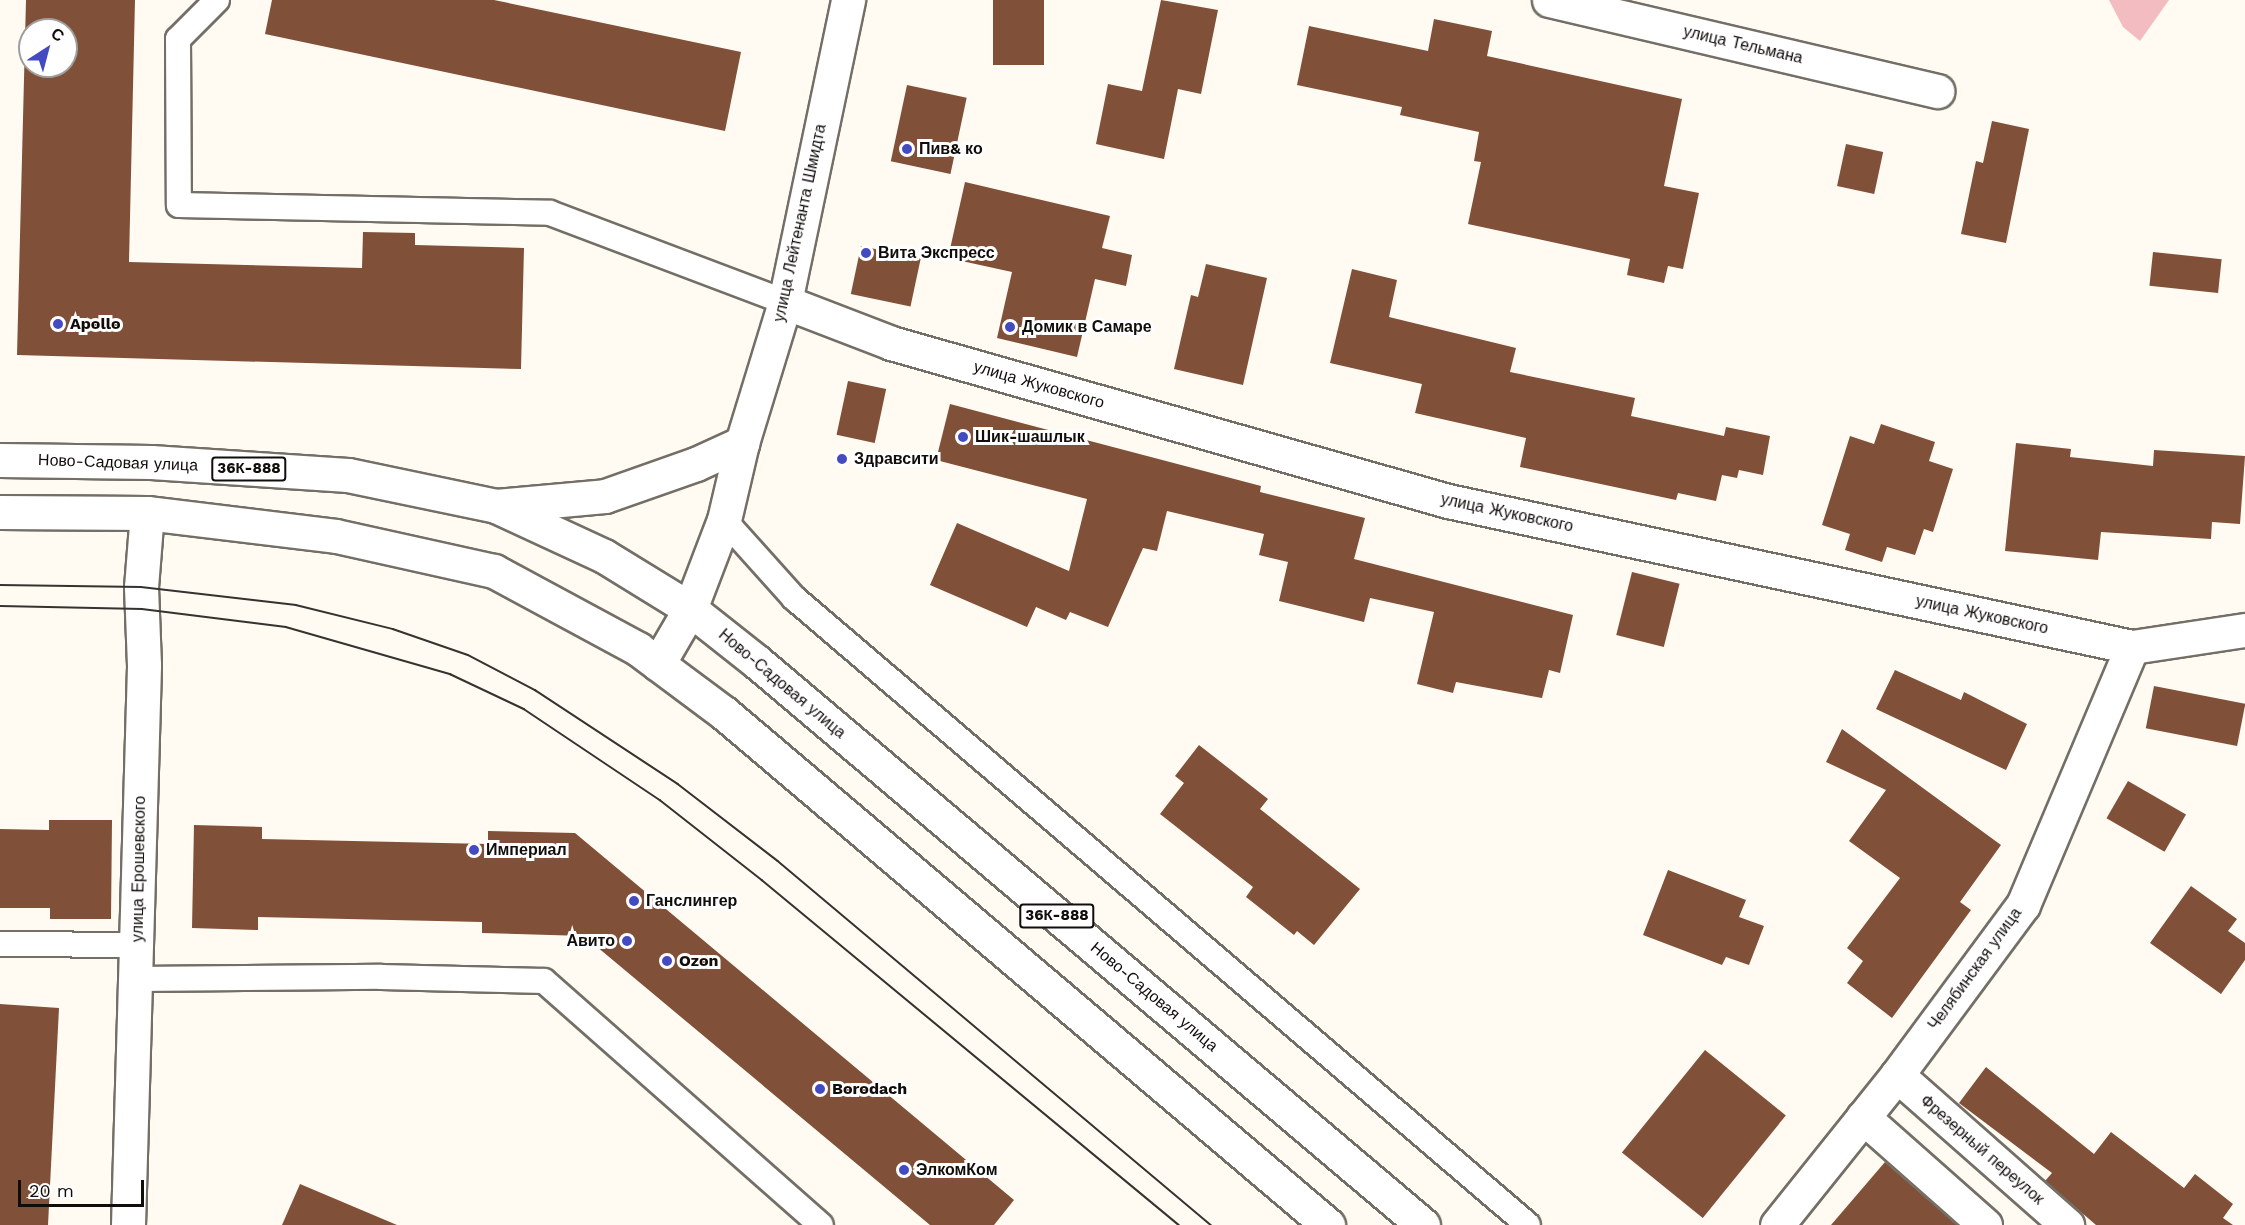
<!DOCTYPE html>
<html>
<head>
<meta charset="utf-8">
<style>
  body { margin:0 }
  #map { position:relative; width:2245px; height:1225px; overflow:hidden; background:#fffaf2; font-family:"Work Sans",sans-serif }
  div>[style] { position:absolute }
  .green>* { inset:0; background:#f3bcc0 }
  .building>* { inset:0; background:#815038; transform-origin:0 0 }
  .roads { filter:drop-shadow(2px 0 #746f66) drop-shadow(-2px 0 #746f66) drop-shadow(0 2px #746f66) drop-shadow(0 -2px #746f66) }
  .service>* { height:24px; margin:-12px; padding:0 12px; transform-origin:12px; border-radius:12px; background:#fff }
  .minor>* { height:33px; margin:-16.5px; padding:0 16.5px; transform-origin:16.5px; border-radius:16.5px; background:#fff }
  .tertiary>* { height:33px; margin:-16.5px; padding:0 16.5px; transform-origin:16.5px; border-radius:16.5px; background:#fff }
  .primary>* { height:33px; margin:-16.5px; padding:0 16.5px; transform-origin:16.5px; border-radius:16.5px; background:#fff }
  .tram>* { height:1.5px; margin:-0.75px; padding:0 0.75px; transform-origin:0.75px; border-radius:0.75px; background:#35332f }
  .dots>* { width:16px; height:16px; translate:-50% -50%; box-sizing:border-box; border:3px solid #fff; border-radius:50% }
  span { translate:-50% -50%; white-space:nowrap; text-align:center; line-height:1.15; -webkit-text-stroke:6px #fff; paint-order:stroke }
  .shield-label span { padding:2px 4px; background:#fff; border:2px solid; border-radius:4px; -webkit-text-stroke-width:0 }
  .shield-label { font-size:15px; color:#100e0b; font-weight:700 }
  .street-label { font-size:16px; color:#100e0b }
  .poi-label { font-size:16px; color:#100e0b; font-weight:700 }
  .left { translate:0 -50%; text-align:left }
  .right { translate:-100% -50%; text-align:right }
  .north { position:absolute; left:18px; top:18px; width:60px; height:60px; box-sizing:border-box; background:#fff; border:2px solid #9f9f9d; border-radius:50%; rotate:36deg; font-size:16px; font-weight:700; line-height:24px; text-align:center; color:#100e0b }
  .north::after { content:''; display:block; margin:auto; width:21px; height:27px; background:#444abf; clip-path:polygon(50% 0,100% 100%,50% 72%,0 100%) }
  .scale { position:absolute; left:18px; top:1180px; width:126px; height:27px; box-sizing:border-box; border:3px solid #100e0b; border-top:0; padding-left:8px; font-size:18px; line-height:21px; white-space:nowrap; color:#100e0b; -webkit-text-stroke:4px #fff; paint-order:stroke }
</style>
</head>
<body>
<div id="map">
  <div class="green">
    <i style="clip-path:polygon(2109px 0,2169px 0,2140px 41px,2123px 27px)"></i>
  </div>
  <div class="building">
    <i style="clip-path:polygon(evenodd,26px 0,135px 0,129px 262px,362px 268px,363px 232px,415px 233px,415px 245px,524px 248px,521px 369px,17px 355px,26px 0,30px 30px,66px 30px,66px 66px,30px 66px,30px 30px)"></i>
    <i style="clip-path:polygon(272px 0,494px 0,741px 52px,725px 131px,265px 34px)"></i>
    <i style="left:993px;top:0;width:51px;height:65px"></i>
    <i style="clip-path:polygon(1161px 0,1218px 10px,1201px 94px,1178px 89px,1164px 159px,1096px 144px,1108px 84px,1142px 91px)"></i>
    <i style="clip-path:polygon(1434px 19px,1492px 31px,1487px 56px,1682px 99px,1664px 186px,1699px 193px,1683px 269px,1668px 266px,1664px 283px,1627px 275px,1630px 259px,1468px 224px,1481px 162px,1474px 161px,1479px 132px,1400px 115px,1402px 107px,1297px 85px,1309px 26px,1428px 51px)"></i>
    <i style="left:907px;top:85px;width:61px;height:78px;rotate:12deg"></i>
    <i style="clip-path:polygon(1992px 121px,2029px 129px,2006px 243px,1961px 234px,1976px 161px,1983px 163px)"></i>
    <i style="left:1846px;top:144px;width:38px;height:43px;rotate:12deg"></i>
    <i style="clip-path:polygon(965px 182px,1110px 216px,1102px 248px,1132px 255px,1126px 286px,1095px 279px,1077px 357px,997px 338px,1012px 272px,948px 258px)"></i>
    <i style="left:861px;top:246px;width:61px;height:49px;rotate:12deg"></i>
    <i style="left:2153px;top:252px;width:69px;height:34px;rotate:6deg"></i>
    <i style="clip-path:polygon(1206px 264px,1267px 278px,1243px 385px,1174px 369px,1191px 295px,1198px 297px)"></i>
    <i style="clip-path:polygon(1352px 269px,1397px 280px,1389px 317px,1516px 348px,1510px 372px,1635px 398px,1631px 416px,1724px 436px,1726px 427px,1770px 436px,1763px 475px,1739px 470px,1737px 478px,1722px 475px,1716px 501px,1678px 493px,1676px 500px,1520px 467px,1526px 438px,1415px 413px,1422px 384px,1330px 363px)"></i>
    <i style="left:848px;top:381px;width:39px;height:55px;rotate:12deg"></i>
    <i style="clip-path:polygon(950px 404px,1261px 486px,1260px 492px,1365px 518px,1354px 559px,1573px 615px,1560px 673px,1549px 670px,1542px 698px,1456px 682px,1453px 693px,1417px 684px,1434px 612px,1370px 598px,1364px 622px,1279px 601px,1288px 562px,1259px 555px,1264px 534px,1167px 511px,1157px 551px,1143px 548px,1108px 627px,1070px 612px,1066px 620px,1036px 607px,1027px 627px,930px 585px,957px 523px,1069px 571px,1087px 499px,936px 460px)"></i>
    <i style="clip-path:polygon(1881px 424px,1935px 442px,1929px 461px,1953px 469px,1933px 532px,1924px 529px,1915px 555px,1887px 547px,1882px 562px,1845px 550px,1850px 534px,1822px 525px,1850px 436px,1874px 444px)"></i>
    <i style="clip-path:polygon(2016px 443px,2071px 449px,2070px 457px,2153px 466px,2154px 450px,2245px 456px,2240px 524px,2212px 522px,2211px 539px,2101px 532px,2098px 560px,2005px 551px)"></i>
    <i style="left:1632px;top:572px;width:49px;height:65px;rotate:14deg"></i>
    <i style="clip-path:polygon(1895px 670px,1961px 700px,1964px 692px,2027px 724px,2006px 770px,1876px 709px)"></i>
    <i style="left:2154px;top:686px;width:93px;height:43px;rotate:11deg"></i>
    <i style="clip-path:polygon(1842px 729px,2001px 845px,1960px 902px,1971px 910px,1892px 1018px,1847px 983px,1863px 961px,1847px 948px,1900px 878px,1849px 841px,1886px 790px,1826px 762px)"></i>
    <i style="clip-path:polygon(1199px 745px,1268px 799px,1260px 809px,1360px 889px,1314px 945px,1297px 931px,1294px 935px,1246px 897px,1253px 887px,1160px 814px,1184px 783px,1175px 776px)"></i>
    <i style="left:2128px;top:781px;width:67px;height:43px;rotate:30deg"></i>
    <i style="clip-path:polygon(49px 820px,112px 820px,111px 919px,50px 919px,50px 908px,0 908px,0 829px,49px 830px)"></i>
    <i style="clip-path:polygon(194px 825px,262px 827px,262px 839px,488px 844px,488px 831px,575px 833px,1014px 1200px,994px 1225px,930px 1225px,584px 936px,482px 933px,482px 922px,258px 917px,258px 930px,192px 928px)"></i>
    <i style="clip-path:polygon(1668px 870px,1746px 900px,1739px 917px,1764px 926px,1749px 965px,1726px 957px,1722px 965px,1643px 935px)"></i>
    <i style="clip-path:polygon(2191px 886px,2237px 919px,2228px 931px,2245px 943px,2245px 960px,2221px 994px,2150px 943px)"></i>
    <i style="clip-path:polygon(0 1004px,59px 1008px,48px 1225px,0 1225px)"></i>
    <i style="left:1705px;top:1050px;width:104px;height:132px;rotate:39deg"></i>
    <i style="clip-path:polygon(1986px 1067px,2094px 1154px,2111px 1132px,2184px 1188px,2195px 1174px,2233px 1204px,2223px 1218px,2233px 1225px,2096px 1225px,2045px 1181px,2052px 1173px,1959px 1103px)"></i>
    <i style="clip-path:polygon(1885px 1162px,1957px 1225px,1831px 1225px)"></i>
    <i style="clip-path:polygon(300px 1184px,397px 1225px,282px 1225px)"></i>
  </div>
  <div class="roads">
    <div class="service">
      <i style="left:217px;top:0;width:55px;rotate:135deg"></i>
      <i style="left:178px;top:39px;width:166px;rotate:89.7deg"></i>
      <i style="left:179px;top:205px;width:371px;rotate:1.2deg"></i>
      <i style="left:550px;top:213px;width:251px;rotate:20.7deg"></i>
      <i style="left:724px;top:520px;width:105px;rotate:48.1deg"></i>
      <i style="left:794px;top:598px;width:965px;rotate:40.5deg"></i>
      <i style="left:0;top:944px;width:138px;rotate:0.4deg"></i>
      <i style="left:136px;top:979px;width:245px;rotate:-0.5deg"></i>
      <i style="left:381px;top:977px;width:163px;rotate:1.4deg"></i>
      <i style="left:544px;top:981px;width:369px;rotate:41.4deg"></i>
    </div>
    <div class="minor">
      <i style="left:1549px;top:0;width:399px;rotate:13.2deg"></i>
      <i style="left:785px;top:302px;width:114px;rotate:21.1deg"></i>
      <i style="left:891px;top:343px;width:579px;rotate:15.84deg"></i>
      <i style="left:1448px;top:501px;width:699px;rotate:12.05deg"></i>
      <i style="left:2132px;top:647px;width:114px;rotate:-8.6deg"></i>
      <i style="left:1897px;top:1075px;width:227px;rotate:41.4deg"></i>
      <i style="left:1863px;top:1117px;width:163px;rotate:41.5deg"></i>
      <i style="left:128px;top:1225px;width:560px;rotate:-88.36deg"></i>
      <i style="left:144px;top:665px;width:78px;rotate:-92.2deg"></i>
      <i style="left:141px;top:587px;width:74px;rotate:-85.4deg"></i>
      <i style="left:1777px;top:1225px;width:192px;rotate:-51.3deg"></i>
      <i style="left:1897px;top:1075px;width:212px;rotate:-53.5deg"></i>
      <i style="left:2023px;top:905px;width:280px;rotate:-67.1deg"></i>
    </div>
    <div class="tertiary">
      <i style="left:496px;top:506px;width:109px;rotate:-5.2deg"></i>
      <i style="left:605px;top:496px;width:96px;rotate:-19.4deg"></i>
      <i style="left:696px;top:464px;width:51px;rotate:-24.5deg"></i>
      <i style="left:658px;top:664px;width:64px;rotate:-59.8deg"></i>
      <i style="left:690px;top:609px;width:95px;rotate:-69.1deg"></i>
      <i style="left:724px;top:520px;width:79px;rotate:-76.8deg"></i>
      <i style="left:742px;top:443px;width:147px;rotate:-73deg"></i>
      <i style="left:785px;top:302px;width:309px;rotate:-78.2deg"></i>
    </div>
    <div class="primary">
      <i style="left:0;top:460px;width:151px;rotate:0.8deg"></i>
      <i style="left:151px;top:462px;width:197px;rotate:3.8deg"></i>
      <i style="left:348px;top:475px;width:151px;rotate:11.8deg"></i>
      <i style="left:496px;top:506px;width:119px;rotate:24.8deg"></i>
      <i style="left:604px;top:556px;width:101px;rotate:31.6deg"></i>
      <i style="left:690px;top:609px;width:85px;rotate:38.3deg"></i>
      <i style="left:757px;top:662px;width:872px;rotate:40.21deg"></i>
      <i style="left:0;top:512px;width:147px;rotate:0.4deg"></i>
      <i style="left:147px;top:513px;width:190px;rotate:6.9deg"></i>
      <i style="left:336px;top:536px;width:162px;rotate:12.5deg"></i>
      <i style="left:494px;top:571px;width:164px;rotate:28.4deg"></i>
      <i style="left:638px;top:649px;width:107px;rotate:36.7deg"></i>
      <i style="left:724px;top:713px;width:792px;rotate:40.29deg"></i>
    </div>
  </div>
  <div class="tram">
    <i style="left:0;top:585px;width:141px;rotate:0.8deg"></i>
    <i style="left:141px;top:587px;width:156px;rotate:6.6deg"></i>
    <i style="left:296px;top:605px;width:100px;rotate:13.9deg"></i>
    <i style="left:393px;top:629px;width:79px;rotate:19.1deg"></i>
    <i style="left:468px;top:655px;width:76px;rotate:27.6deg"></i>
    <i style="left:535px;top:690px;width:171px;rotate:33.3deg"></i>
    <i style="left:678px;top:784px;width:126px;rotate:37.6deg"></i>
    <i style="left:778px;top:861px;width:566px;rotate:40.05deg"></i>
    <i style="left:0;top:606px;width:142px;rotate:1.2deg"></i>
    <i style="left:142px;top:609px;width:145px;rotate:7.1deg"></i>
    <i style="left:286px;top:627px;width:171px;rotate:16deg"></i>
    <i style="left:450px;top:674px;width:82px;rotate:25.3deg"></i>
    <i style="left:524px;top:709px;width:164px;rotate:33.8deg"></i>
    <i style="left:660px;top:800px;width:130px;rotate:38.1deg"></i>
    <i style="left:762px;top:880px;width:541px;rotate:39.6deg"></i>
  </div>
  <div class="dots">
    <i style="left:907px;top:149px;background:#444abf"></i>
    <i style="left:866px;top:253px;background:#444abf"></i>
    <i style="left:58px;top:324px;background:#444abf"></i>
    <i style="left:1010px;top:327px;background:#444abf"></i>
    <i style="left:963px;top:437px;background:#444abf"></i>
    <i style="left:842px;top:459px;background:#444abf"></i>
    <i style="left:474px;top:850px;background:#444abf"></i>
    <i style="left:634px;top:901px;background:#444abf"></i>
    <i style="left:627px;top:941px;background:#444abf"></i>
    <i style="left:667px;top:961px;background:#444abf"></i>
    <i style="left:820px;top:1089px;background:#444abf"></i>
    <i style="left:904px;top:1170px;background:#444abf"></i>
  </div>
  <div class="shield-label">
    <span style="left:249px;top:469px">36К-888</span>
    <span style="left:1057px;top:916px">36К-888</span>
  </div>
  <div class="street-label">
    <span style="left:1743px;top:45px;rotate:13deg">улица Тельмана</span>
    <span style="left:800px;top:223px;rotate:-78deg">улица Лейтенанта Шмидта</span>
    <span style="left:1039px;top:385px;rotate:16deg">улица Жуковского</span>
    <span style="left:118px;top:463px;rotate:2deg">Ново-Садовая улица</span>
    <span style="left:1507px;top:513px;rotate:12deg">улица Жуковского</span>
    <span style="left:1982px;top:615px;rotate:12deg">улица Жуковского</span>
    <span style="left:782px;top:684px;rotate:40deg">Ново-Садовая улица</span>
    <span style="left:139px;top:869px;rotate:-89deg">улица Ерошевского</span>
    <span style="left:1975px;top:969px;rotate:-54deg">Челябинская улица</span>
    <span style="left:1154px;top:997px;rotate:40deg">Ново-Садовая улица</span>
    <span style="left:1982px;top:1150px;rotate:41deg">Фрезерный переулок</span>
  </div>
  <div class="poi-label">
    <span class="left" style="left:919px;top:149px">Пив&amp; ко</span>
    <span class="left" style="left:878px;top:253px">Вита Экспресс</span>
    <span class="left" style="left:70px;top:324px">Apollo</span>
    <span class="left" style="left:1022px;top:327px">Домик в Самаре</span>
    <span class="left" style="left:975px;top:437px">Шик-шашлык</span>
    <span class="left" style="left:854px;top:459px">Здравсити</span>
    <span class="left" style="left:486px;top:850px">Империал</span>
    <span class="left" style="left:646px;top:901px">Ганслингер</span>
    <span class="right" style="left:615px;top:941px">Авито</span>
    <span class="left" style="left:679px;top:961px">Ozon</span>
    <span class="left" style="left:832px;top:1089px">Borodach</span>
    <span class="left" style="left:916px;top:1170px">ЭлкомКом</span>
  </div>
  <div class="north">С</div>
  <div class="scale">20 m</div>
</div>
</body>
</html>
